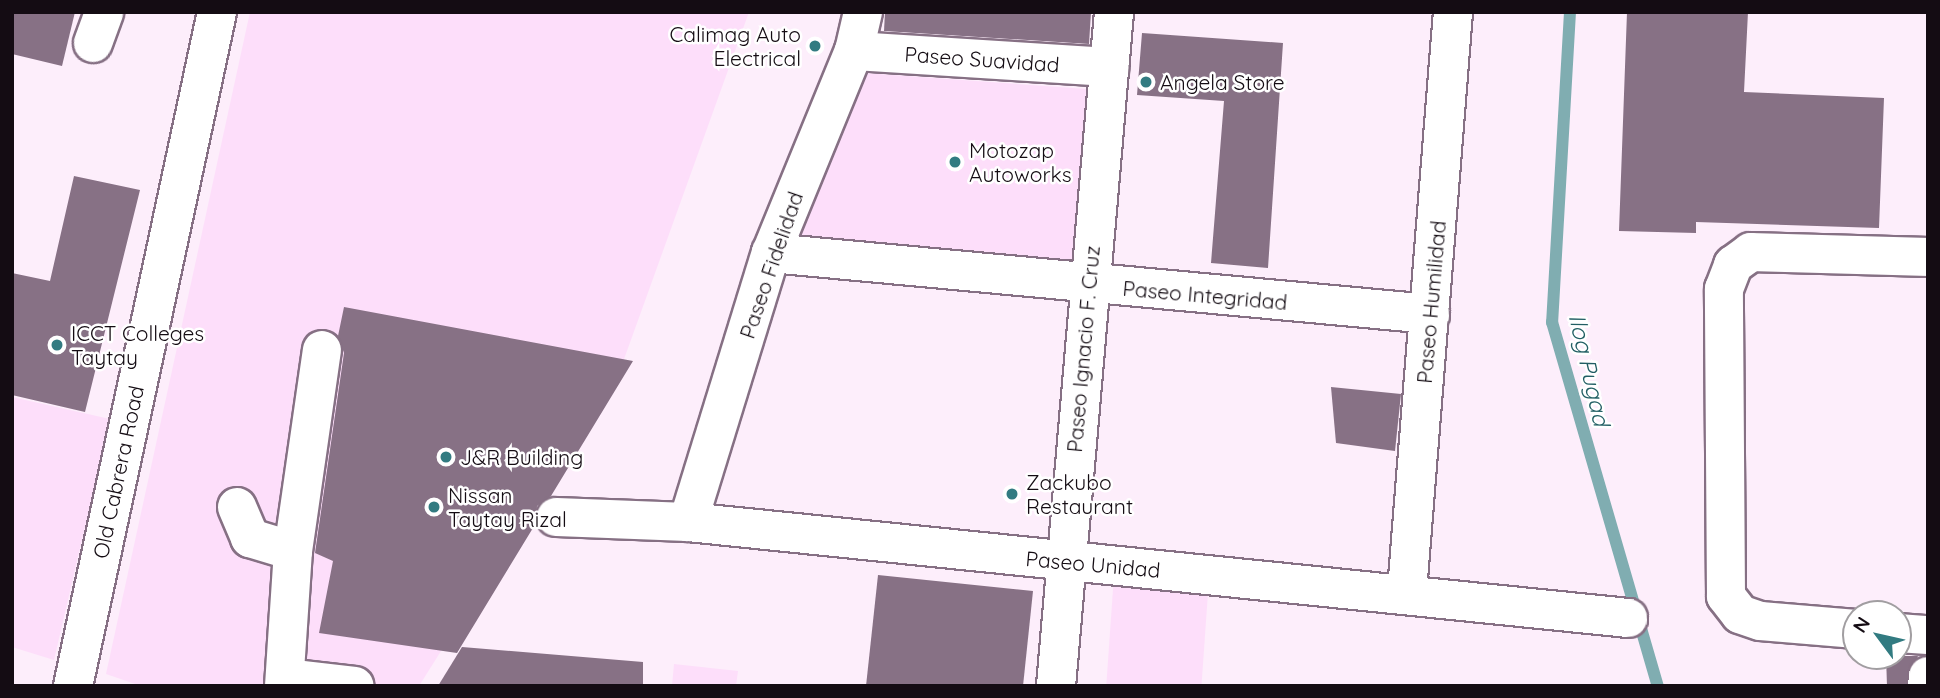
<!DOCTYPE html>
<html>
<head>
<meta charset="utf-8">
<style>
  body { margin:0 }
  #map { position:relative; width:1940px; height:698px; overflow:hidden; background:#fdeefb; font-family:Quicksand,sans-serif }
  div>[style] { position:absolute }
  .built>* { inset:0; background:#fddefa; transform-origin:0 0 }
  .stream>* { height:12px; margin:-6px; padding:0 6px; transform-origin:6px; border-radius:6px; background:#80adb1 }
  .building>* { inset:0; background:#877185 }
  .roads { filter:drop-shadow(2px 0 #867084) drop-shadow(-2px 0 #867084) drop-shadow(0 2px #867084) drop-shadow(0 -2px #867084) }
  .minor>* { height:38px; margin:-19px; padding:0 19px; transform-origin:19px; border-radius:19px; background:#fff }
  .dots>* { width:19px; height:19px; translate:-50% -50%; box-sizing:border-box; border:4px solid #fff; border-radius:50% }
  span { translate:-50% -50%; white-space:nowrap; text-align:center; line-height:1.15; -webkit-text-stroke:5px #fff; paint-order:stroke }
  .poi-label { font-size:21px; color:#140c13 }
  .right { translate:-100% -50%; text-align:right }
  .left { translate:0 -50%; text-align:left }
  .street-label { font-size:21px; color:#140c13 }
  .water-label { font-size:23px; color:#225f64; font-style:italic }
  .frame { position:absolute; inset:0; border:14px solid #140c13; pointer-events:none }
  .north { position:absolute; left:1842px; top:600px; width:70px; height:70px; box-sizing:border-box; background:#fff; border:2px solid #a19ea1; border-radius:50%; rotate:303deg; font-size:19px; font-weight:700; line-height:28px; text-align:center; color:#140c13 }
  .north::after { content:''; display:block; margin:auto; width:24px; height:32px; background:#327b81; clip-path:polygon(50% 0,100% 100%,50% 72%,0 100%) }
</style>
</head>
<body>
<div id="map">
  <div class="built">
    <i style="clip-path:polygon(250px 12px,749px 12px,623px 362px,419px 686px,141px 686px,106px 674px)"></i>
    <i style="clip-path:polygon(865px 73px,1087px 89px,1073px 260px,798px 235px)"></i>
    <i style="clip-path:polygon(12px 397px,110px 419px,54px 660px,12px 647px)"></i>
    <i style="left:1114px;top:575px;width:95px;height:111px;rotate:4deg"></i>
    <i style="clip-path:polygon(674px 664px,738px 671px,736px 686px,672px 686px)"></i>
  </div>
  <div class="stream">
    <i style="left:1570px;top:12px;width:311px;rotate:93.3deg"></i>
    <i style="left:1552px;top:322px;width:379px;rotate:73.8deg"></i>
  </div>
  <div class="building">
    <i style="clip-path:polygon(12px 12px,75px 12px,62px 66px,12px 54px)"></i>
    <i style="clip-path:polygon(885px 12px,1091px 12px,1089px 44px,884px 31px)"></i>
    <i style="clip-path:polygon(1627px 12px,1748px 12px,1744px 92px,1884px 98px,1879px 228px,1696px 222px,1696px 233px,1619px 231px)"></i>
    <i style="clip-path:polygon(1142px 33px,1283px 43px,1268px 268px,1211px 263px,1224px 101px,1137px 95px)"></i>
    <i style="clip-path:polygon(74px 176px,140px 190px,85px 412px,12px 395px,12px 273px,50px 281px)"></i>
    <i style="clip-path:polygon(344px 307px,633px 361px,551px 496px,537px 506px,536px 523px,457px 653px,319px 633px,333px 561px,315px 553px,344px 353px,338px 336px)"></i>
    <i style="clip-path:polygon(1331px 387px,1401px 394px,1395px 451px,1336px 443px)"></i>
    <i style="clip-path:polygon(878px 575px,1033px 591px,1023px 686px,866px 686px)"></i>
    <i style="clip-path:polygon(462px 647px,643px 662px,643px 686px,438px 686px)"></i>
    <i style="clip-path:polygon(1886px 656px,1918px 656px,1905px 686px,1887px 686px)"></i>
  </div>
  <div class="roads">
    <div class="minor">
      <i style="left:93px;top:43px;width:33px;rotate:-70deg"></i>
      <i style="left:854px;top:51px;width:256px;rotate:3.6deg"></i>
      <i style="left:771px;top:253px;width:662px;rotate:5.29deg"></i>
      <i style="left:237px;top:507px;width:34px;rotate:67deg"></i>
      <i style="left:250px;top:538px;width:45px;rotate:16.8deg"></i>
      <i style="left:556px;top:517px;width:132px;rotate:2.2deg"></i>
      <i style="left:688px;top:522px;width:945px;rotate:5.83deg"></i>
      <i style="left:688px;top:522px;width:282px;rotate:-72.9deg"></i>
      <i style="left:771px;top:253px;width:218px;rotate:-67.7deg"></i>
      <i style="left:854px;top:51px;width:40px;rotate:-77deg"></i>
      <i style="left:1407px;top:591px;width:581px;rotate:-85.46deg"></i>
      <i style="left:1856px;top:629px;width:96px;rotate:-175.2deg"></i>
      <i style="left:1760px;top:621px;width:21px;rotate:-161deg"></i>
      <i style="left:1740px;top:614px;width:23px;rotate:-128deg"></i>
      <i style="left:1726px;top:596px;width:307px;rotate:-90.4deg"></i>
      <i style="left:1724px;top:289px;width:26px;rotate:-69deg"></i>
      <i style="left:1733px;top:265px;width:22px;rotate:-36deg"></i>
      <i style="left:1751px;top:252px;width:177px;rotate:1.6deg"></i>
      <i style="left:1898px;top:633px;width:30px;rotate:4deg"></i>
      <i style="left:285px;top:678px;width:70px;rotate:6.5deg"></i>
      <i style="left:73px;top:686px;width:689px;rotate:-77.94deg"></i>
      <i style="left:284px;top:686px;width:135px;rotate:-86.2deg"></i>
      <i style="left:293px;top:551px;width:203px;rotate:-81.8deg"></i>
      <i style="left:1056px;top:686px;width:676px;rotate:-85.08deg"></i>
      <i style="left:1927px;top:686px;width:10px;rotate:-84deg"></i>
    </div>
  </div>
  <div class="dots">
    <i style="left:815px;top:46px;background:#327b81"></i>
    <i style="left:1146px;top:82px;background:#327b81"></i>
    <i style="left:955px;top:162px;background:#327b81"></i>
    <i style="left:57px;top:345px;background:#327b81"></i>
    <i style="left:446px;top:457px;background:#327b81"></i>
    <i style="left:1012px;top:494px;background:#327b81"></i>
    <i style="left:434px;top:507px;background:#327b81"></i>
  </div>
  <div class="poi-label">
    <span class="right" style="left:801px;top:46px">Calimag Auto<br>Electrical</span>
    <span class="left" style="left:1160px;top:82px">Angela Store</span>
    <span class="left" style="left:969px;top:162px">Motozap<br>Autoworks</span>
    <span class="left" style="left:71px;top:345px">ICCT Colleges<br>Taytay</span>
    <span class="left" style="left:460px;top:457px">J&amp;R Building</span>
    <span class="left" style="left:1026px;top:494px">Zackubo<br>Restaurant</span>
    <span class="left" style="left:448px;top:507px">Nissan<br>Taytay Rizal</span>
  </div>
  <div class="street-label">
    <span style="left:982px;top:59px;rotate:4deg">Paseo Suavidad</span>
    <span style="left:771px;top:265px;rotate:-71deg">Paseo Fidelidad</span>
    <span style="left:1205px;top:295px;rotate:5deg">Paseo Integridad</span>
    <span style="left:1431px;top:302px;rotate:-85deg">Paseo Humilidad</span>
    <span style="left:1083px;top:349px;rotate:-85deg">Paseo Ignacio F. Cruz</span>
    <span style="left:118px;top:472px;rotate:-78deg">Old Cabrera Road</span>
    <span style="left:1093px;top:564px;rotate:5deg">Paseo Unidad</span>
  </div>
  <div class="water-label">
    <span style="left:1589px;top:370px;rotate:77deg">Ilog Pugad</span>
  </div>
  <div class="frame"></div>
  <div class="north">N</div>
</div>
</body>
</html>
